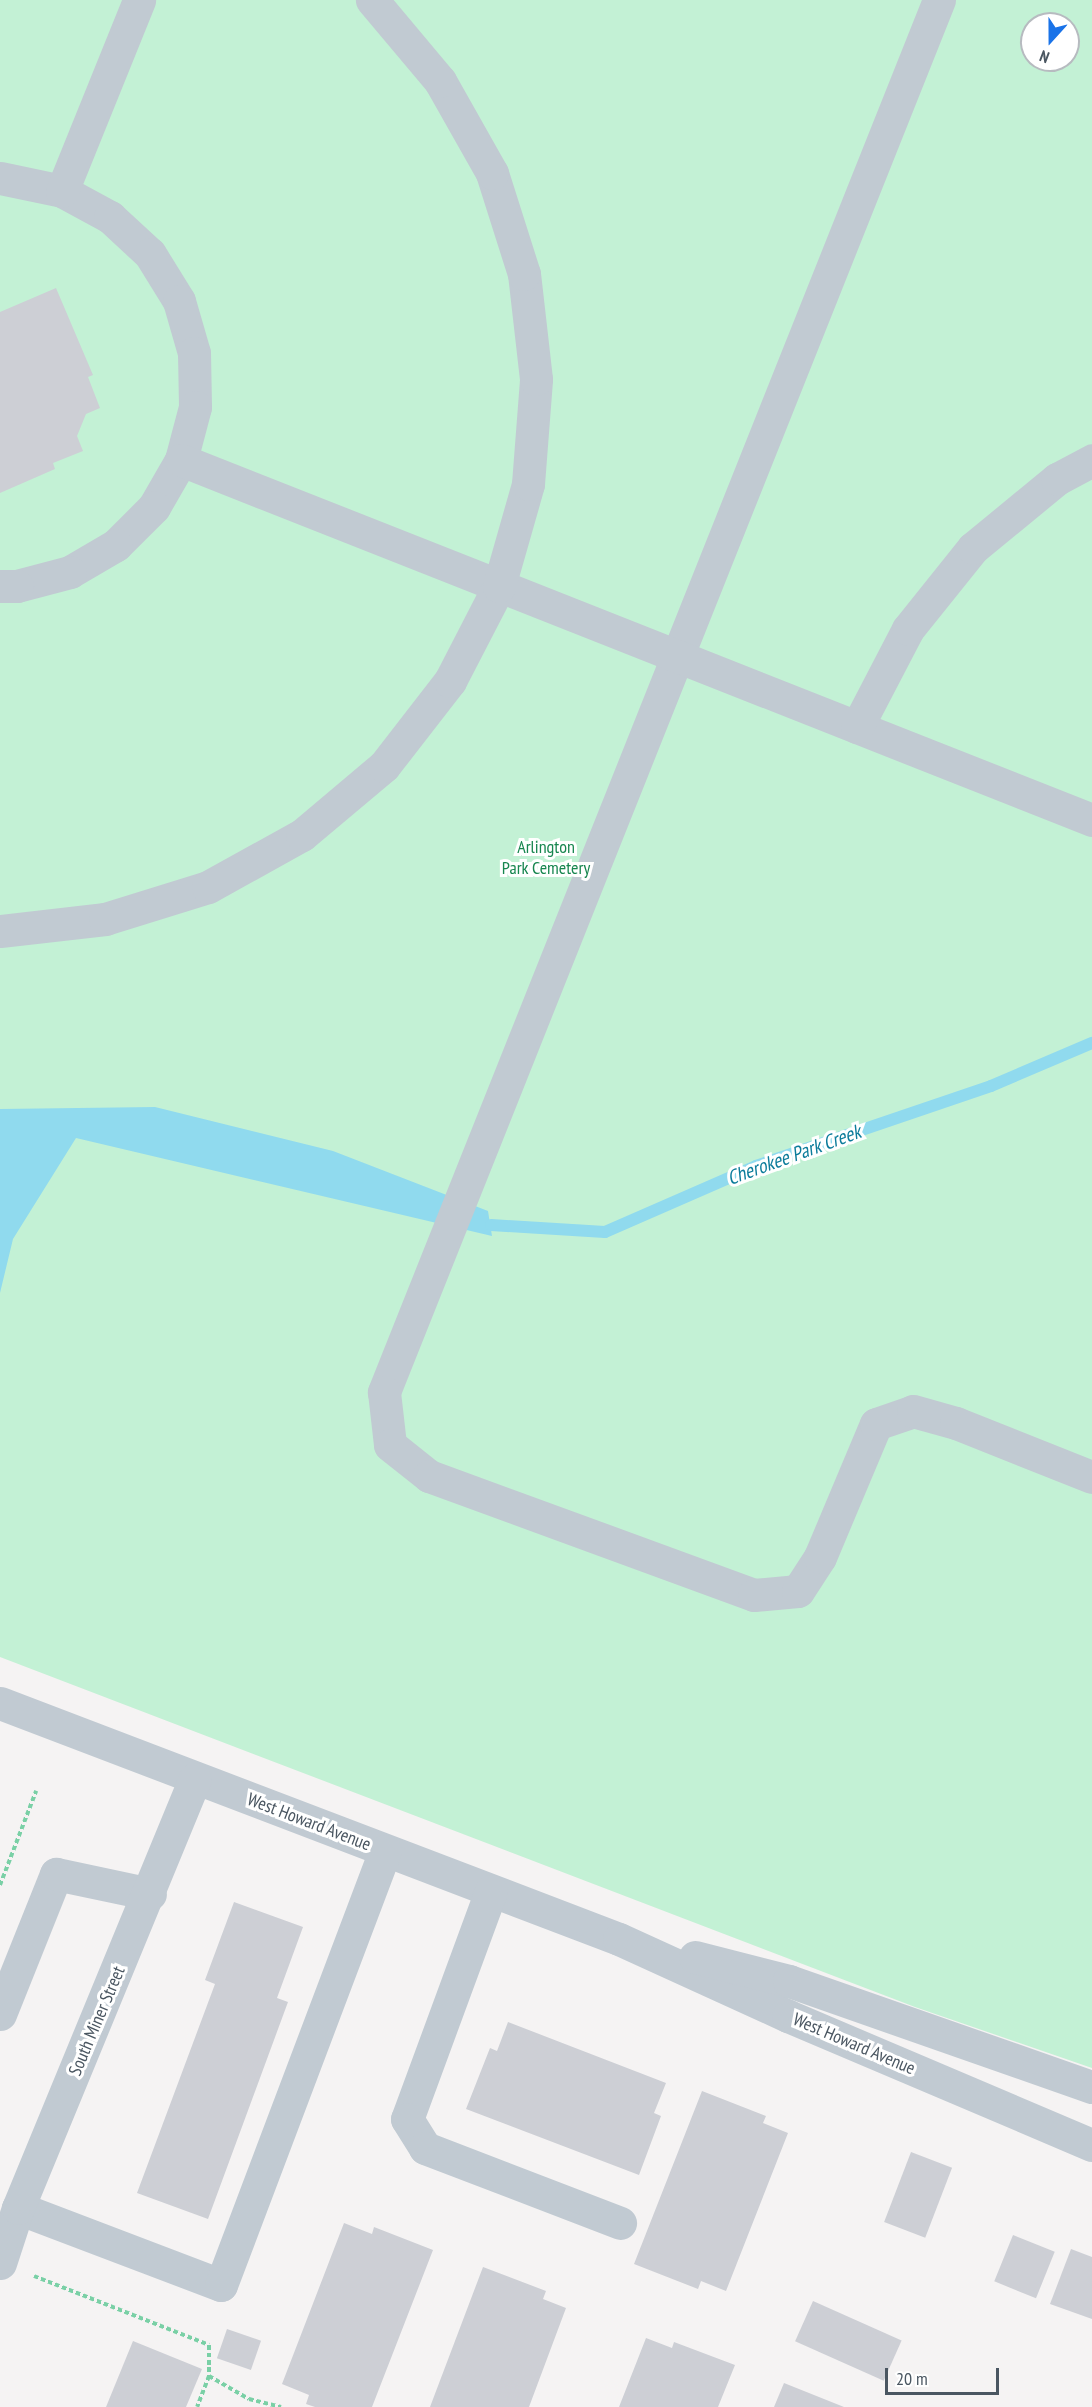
<!DOCTYPE html>
<html>
<head>
<meta charset="utf-8">
<style>
  body { margin:0 }
  #map { position:relative; width:1092px; height:2407px; overflow:hidden; background:#f5f3f3; font-family:"PT Sans Narrow",sans-serif }
  div>[style] { position:absolute }
  .green>* { inset:0; background:#c3f1d5 }
  .water>* { inset:0; background:#90daee }
  .stream>* { height:12px; margin:-6px; padding:0 6px; transform-origin:6px; border-radius:6px; background:#90daee }
  .building>* { inset:0; background:#cdcfd5; transform-origin:0 0 }
  .path>* { height:4px; margin-top:-2px; transform-origin:0; background:repeating-linear-gradient(90deg,#7ad0a6 0 4.5px,transparent 0 7.5px) }
  .minor>* { height:33px; margin:-16.5px; padding:0 16.5px; transform-origin:16.5px; border-radius:16.5px; background:#c1cad2 }
  span { translate:-50% -50%; white-space:nowrap; text-align:center; line-height:1.15; -webkit-text-stroke:6px #fff; paint-order:stroke }
  .park-label { font-size:18px; color:#17864f }
  .street-label { font-size:18px; color:#4a5661 }
  .water-label { font-size:20px; color:#0c7c9b; font-style:italic }
  .north { position:absolute; left:1020px; top:12px; width:60px; height:60px; box-sizing:border-box; background:#fff; border:2px solid #b7bbc0; border-radius:50%; rotate:201deg; font-size:16px; font-weight:700; line-height:24px; text-align:center; color:#4a5661 }
  .north::after { content:''; display:block; margin:auto; width:21px; height:27px; background:#1a73e8; clip-path:polygon(50% 0,100% 100%,50% 72%,0 100%) }
  .scale { position:absolute; left:885px; top:2368px; width:114px; height:27px; box-sizing:border-box; border:3px solid #4a5661; border-top:0; padding-left:8px; font-size:18px; line-height:21px; white-space:nowrap; color:#4a5661; -webkit-text-stroke:4px #fff; paint-order:stroke }
</style>
</head>
<body>
<div id="map">
  <div class="green">
    <i style="clip-path:polygon(evenodd,0 0,1092px 0,1092px 2068px,915px 2007px,0 1657px,0 0,1032px 24px,1068px 24px,1068px 60px,1032px 60px,1032px 24px)"></i>
  </div>
  <div class="water">
    <i style="clip-path:polygon(155px 1107px,333px 1151px,488px 1211px,492px 1236px,76px 1138px,13px 1239px,0 1293px,0 1109px)"></i>
  </div>
  <div class="stream">
    <i style="left:491px;top:1225px;width:114px;rotate:3.5deg"></i>
    <i style="left:605px;top:1232px;width:165px;rotate:-23.6deg"></i>
    <i style="left:756px;top:1166px;width:248px;rotate:-18.8deg"></i>
    <i style="left:991px;top:1086px;width:110px;rotate:-23.1deg"></i>
  </div>
  <div class="building">
    <i style="clip-path:polygon(56px 288px,93px 375px,88px 377px,100px 408px,86px 414px,77px 436px,83px 451px,53px 463px,55px 469px,0 493px,0 312px)"></i>
    <i style="clip-path:polygon(234px 1902px,303px 1927px,277px 1998px,288px 2002px,208px 2219px,137px 2193px,215px 1984px,205px 1980px)"></i>
    <i style="clip-path:polygon(508px 2022px,666px 2083px,654px 2113px,661px 2116px,639px 2175px,466px 2109px,490px 2048px,497px 2051px)"></i>
    <i style="clip-path:polygon(702px 2091px,766px 2116px,763px 2123px,788px 2133px,726px 2291px,701px 2281px,698px 2289px,634px 2264px)"></i>
    <i style="left:911px;top:2152px;width:44px;height:75px;rotate:21deg"></i>
    <i style="clip-path:polygon(344px 2223px,372px 2234px,374px 2227px,433px 2250px,372px 2407px,315px 2407px,306px 2404px,309px 2395px,282px 2384px)"></i>
    <i style="left:1013px;top:2235px;width:45px;height:50px;rotate:22deg"></i>
    <i style="clip-path:polygon(1071px 2249px,1092px 2257px,1092px 2319px,1050px 2304px)"></i>
    <i style="clip-path:polygon(483px 2267px,546px 2291px,543px 2299px,566px 2308px,529px 2407px,430px 2407px)"></i>
    <i style="left:813px;top:2301px;width:97px;height:44px;rotate:24deg"></i>
    <i style="left:227px;top:2329px;width:36px;height:31px;rotate:19deg"></i>
    <i style="clip-path:polygon(646px 2338px,672px 2348px,674px 2342px,735px 2365px,718px 2407px,619px 2407px)"></i>
    <i style="clip-path:polygon(133px 2341px,202px 2369px,186px 2407px,106px 2407px)"></i>
    <i style="clip-path:polygon(784px 2383px,844px 2407px,774px 2407px)"></i>
  </div>
  <div class="path">
    <i style="left:0;top:1885px;width:101px;rotate:-69deg"></i>
    <i style="left:34px;top:2276px;width:188px;rotate:21.5deg"></i>
    <i style="left:209px;top:2345px;width:31px;rotate:90deg"></i>
    <i style="left:209px;top:2376px;width:33px;rotate:111deg"></i>
    <i style="left:209px;top:2376px;width:46px;rotate:29.9deg"></i>
    <i style="left:249px;top:2399px;width:33px;rotate:14deg"></i>
  </div>
  <div class="minor">
    <i style="left:939px;top:0;width:1499px;rotate:111.74deg"></i>
    <i style="left:384px;top:1392px;width:53px;rotate:83.5deg"></i>
    <i style="left:390px;top:1445px;width:50px;rotate:38.5deg"></i>
    <i style="left:429px;top:1476px;width:346px;rotate:20.1deg"></i>
    <i style="left:754px;top:1595px;width:44px;rotate:-5.2deg"></i>
    <i style="left:798px;top:1591px;width:40px;rotate:-57.1deg"></i>
    <i style="left:820px;top:1557px;width:144px;rotate:-67.2deg"></i>
    <i style="left:876px;top:1424px;width:39px;rotate:-19deg"></i>
    <i style="left:913px;top:1411px;width:45px;rotate:15.6deg"></i>
    <i style="left:956px;top:1423px;width:146px;rotate:21.7deg"></i>
    <i style="left:0;top:178px;width:63px;rotate:11.8deg"></i>
    <i style="left:62px;top:191px;width:55px;rotate:28.4deg"></i>
    <i style="left:110px;top:217px;width:54px;rotate:42.8deg"></i>
    <i style="left:150px;top:254px;width:55px;rotate:58.3deg"></i>
    <i style="left:179px;top:301px;width:54px;rotate:73.9deg"></i>
    <i style="left:194px;top:353px;width:54px;rotate:88.9deg"></i>
    <i style="left:195px;top:407px;width:55px;rotate:104.8deg"></i>
    <i style="left:181px;top:460px;width:54px;rotate:119.9deg"></i>
    <i style="left:154px;top:507px;width:54px;rotate:135deg"></i>
    <i style="left:116px;top:545px;width:53px;rotate:149.6deg"></i>
    <i style="left:70px;top:572px;width:55px;rotate:165.2deg"></i>
    <i style="left:17px;top:586px;width:17px;rotate:180deg"></i>
    <i style="left:62px;top:191px;width:206px;rotate:-68deg"></i>
    <i style="left:181px;top:460px;width:980px;rotate:21.56deg"></i>
    <i style="left:857px;top:727px;width:110px;rotate:-62.5deg"></i>
    <i style="left:908px;top:629px;width:104px;rotate:-51.3deg"></i>
    <i style="left:973px;top:548px;width:109px;rotate:-39.4deg"></i>
    <i style="left:1057px;top:479px;width:40px;rotate:-28deg"></i>
    <i style="left:0;top:931px;width:106px;rotate:-6.5deg"></i>
    <i style="left:105px;top:919px;width:108px;rotate:-17.3deg"></i>
    <i style="left:208px;top:887px;width:107px;rotate:-29deg"></i>
    <i style="left:302px;top:835px;width:107px;rotate:-40.1deg"></i>
    <i style="left:384px;top:766px;width:108px;rotate:-52.2deg"></i>
    <i style="left:450px;top:681px;width:107px;rotate:-62.7deg"></i>
    <i style="left:499px;top:586px;width:106px;rotate:-74.1deg"></i>
    <i style="left:528px;top:484px;width:105px;rotate:-85.6deg"></i>
    <i style="left:536px;top:379px;width:106px;rotate:-96.5deg"></i>
    <i style="left:524px;top:274px;width:106px;rotate:-107.6deg"></i>
    <i style="left:492px;top:173px;width:106px;rotate:-119.5deg"></i>
    <i style="left:440px;top:81px;width:106px;rotate:-130deg"></i>
    <i style="left:0;top:1703px;width:662px;rotate:20.87deg"></i>
    <i style="left:619px;top:1939px;width:186px;rotate:24.5deg"></i>
    <i style="left:788px;top:2016px;width:330px;rotate:23deg"></i>
    <i style="left:491px;top:1891px;width:243px;rotate:110.2deg"></i>
    <i style="left:407px;top:2119px;width:34px;rotate:58deg"></i>
    <i style="left:425px;top:2148px;width:209px;rotate:21deg"></i>
    <i style="left:695px;top:1957px;width:97px;rotate:14.3deg"></i>
    <i style="left:789px;top:1981px;width:321px;rotate:19.3deg"></i>
    <i style="left:0;top:2014px;width:151px;rotate:-68.2deg"></i>
    <i style="left:56px;top:1874px;width:96px;rotate:12deg"></i>
    <i style="left:18px;top:2208px;width:217px;rotate:20.8deg"></i>
    <i style="left:221px;top:2285px;width:464px;rotate:-69.3deg"></i>
    <i style="left:0;top:2263px;width:58px;rotate:-71.9deg"></i>
    <i style="left:18px;top:2208px;width:464px;rotate:-67.6deg"></i>
  </div>
  <div class="park-label">
    <span style="left:546px;top:858px">Arlington<br>Park Cemetery</span>
  </div>
  <div class="street-label">
    <span style="left:309px;top:1822px;rotate:21deg">West Howard Avenue</span>
    <span style="left:97px;top:2021px;rotate:-67deg">South Miner Street</span>
    <span style="left:854px;top:2044px;rotate:23deg">West Howard Avenue</span>
  </div>
  <div class="water-label">
    <span style="left:794px;top:1155px;rotate:-20deg">Cherokee Park Creek</span>
  </div>
  <div class="north">N</div>
  <div class="scale">20 m</div>
</div>
</body>
</html>
